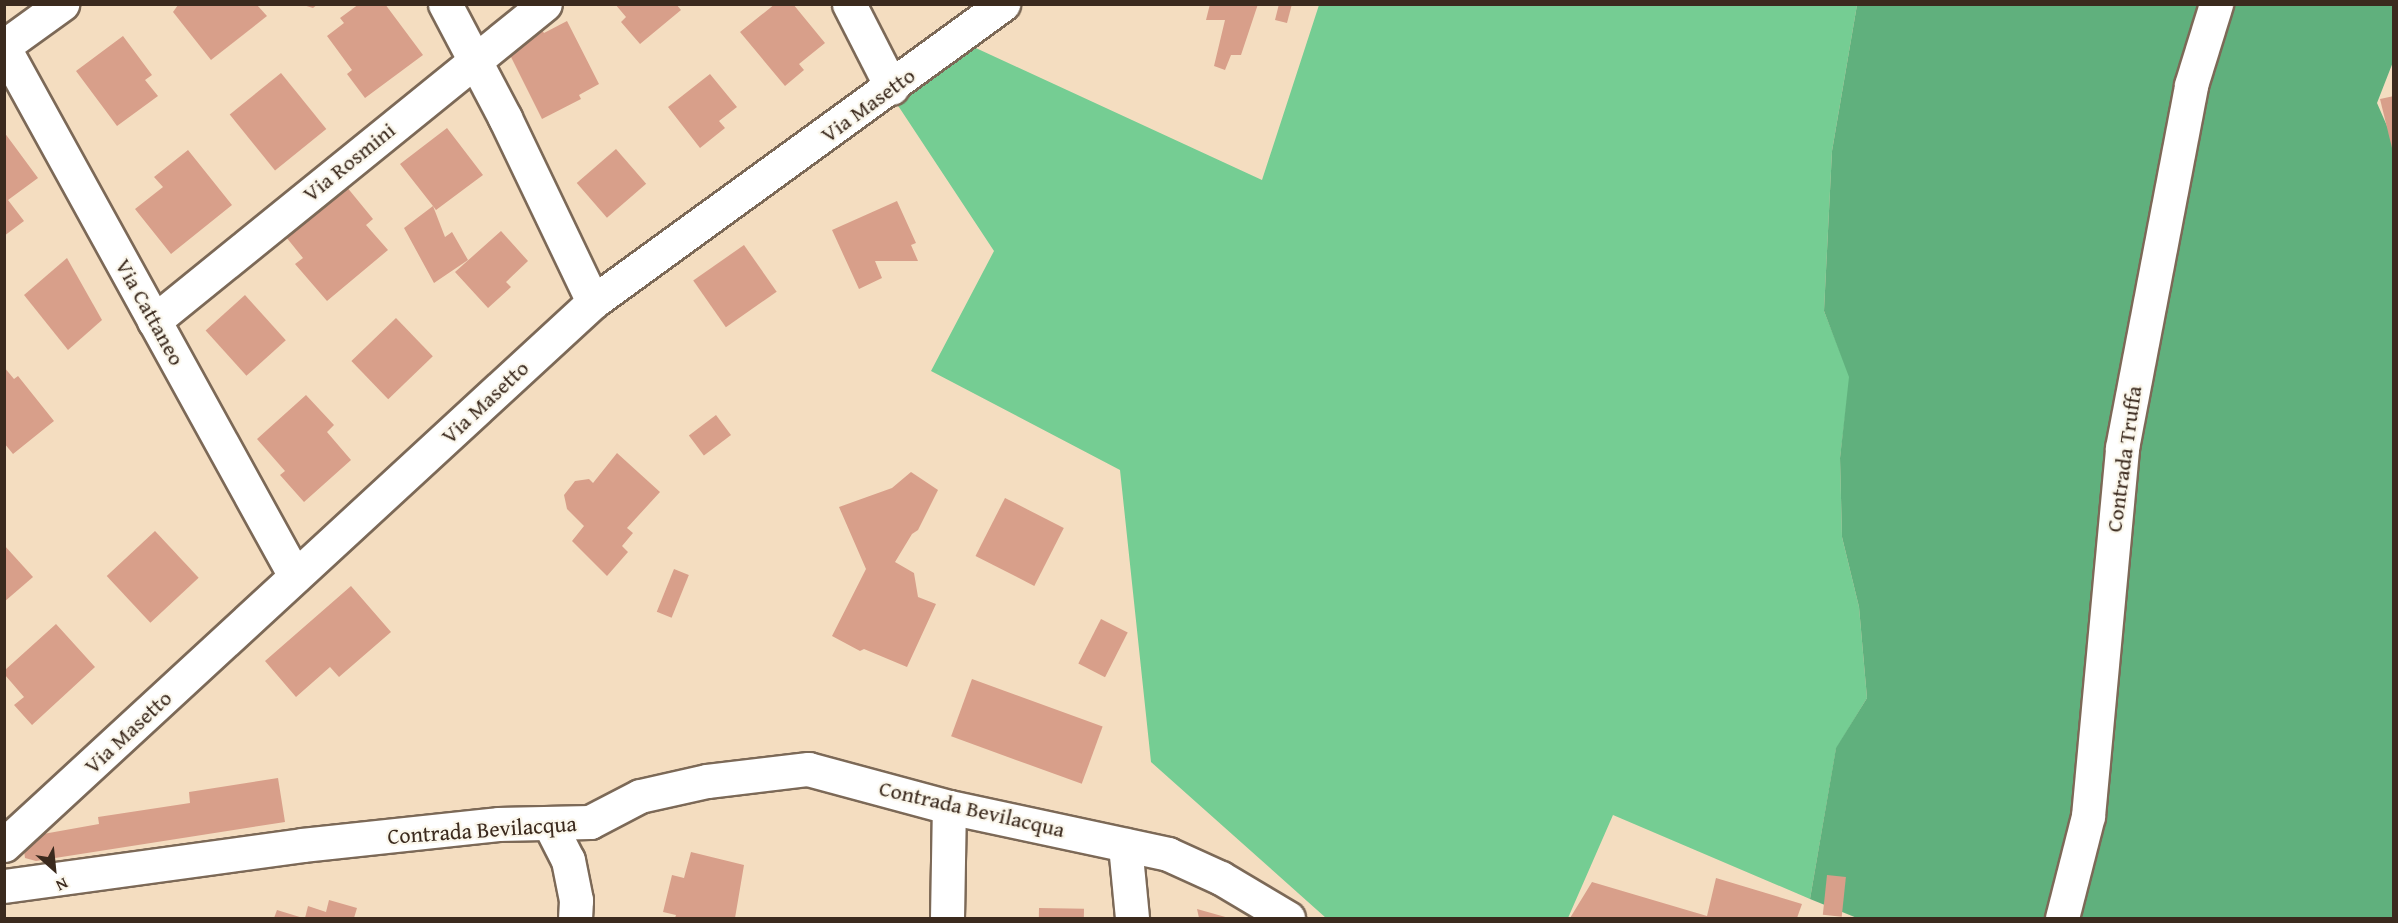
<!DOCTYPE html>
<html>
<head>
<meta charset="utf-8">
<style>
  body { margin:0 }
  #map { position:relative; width:2398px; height:923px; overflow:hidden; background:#f4ddc0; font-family:"Gentium Book Plus",serif }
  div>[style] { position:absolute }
  .green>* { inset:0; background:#75cd93 }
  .forest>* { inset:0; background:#60b07d }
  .building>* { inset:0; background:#d89f8a; transform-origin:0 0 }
  .roads { filter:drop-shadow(2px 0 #7c6957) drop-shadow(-2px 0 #7c6957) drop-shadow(0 2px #7c6957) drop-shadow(0 -2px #7c6957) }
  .street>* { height:33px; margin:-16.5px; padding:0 16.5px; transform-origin:16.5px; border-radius:16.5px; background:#fff }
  span { translate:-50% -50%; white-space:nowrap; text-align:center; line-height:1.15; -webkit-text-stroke:4.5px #fbf7ec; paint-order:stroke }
  .street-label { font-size:22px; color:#3b2a1e }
  .frame { position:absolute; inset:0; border:6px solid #3b2a1e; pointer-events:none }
  .north { position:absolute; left:24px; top:839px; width:60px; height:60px; -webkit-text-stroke:4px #fbf7ec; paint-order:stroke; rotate:153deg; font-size:16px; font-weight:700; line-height:24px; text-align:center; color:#3b2a1e }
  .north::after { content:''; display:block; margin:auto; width:21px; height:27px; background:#3b2a1e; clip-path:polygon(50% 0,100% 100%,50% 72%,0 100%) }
</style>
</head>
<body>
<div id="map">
  <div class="green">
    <i style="clip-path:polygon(1319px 5px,1857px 5px,1832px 151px,1824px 311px,1850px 377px,1840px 458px,1842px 537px,1859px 607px,1867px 698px,1836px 749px,1810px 899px,1613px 815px,1568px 918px,1326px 918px,1151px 762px,1120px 470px,931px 371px,994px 251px,891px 95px,965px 43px,1262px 180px)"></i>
  </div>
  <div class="forest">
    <i style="clip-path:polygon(1857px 5px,2393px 5px,2393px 62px,2377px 103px,2394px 142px,2393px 918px,1857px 918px,1810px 899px,1836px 748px,1867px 698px,1859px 607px,1842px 537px,1840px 458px,1849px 377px,1824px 311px,1832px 151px)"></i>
  </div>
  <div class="building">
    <i style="clip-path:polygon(300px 4px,318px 4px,313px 8px)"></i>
    <i style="clip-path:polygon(359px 4px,385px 4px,423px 55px,365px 98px,347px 74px,352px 70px,327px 36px,344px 23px,340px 18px)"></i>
    <i style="clip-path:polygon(615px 4px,676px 4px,681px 10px,640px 44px,621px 22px,626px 17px)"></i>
    <i style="clip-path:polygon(775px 4px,793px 4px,825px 43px,799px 64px,804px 70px,785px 86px,740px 32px)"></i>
    <i style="clip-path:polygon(1210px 4px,1258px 4px,1241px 55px,1231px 55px,1225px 70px,1214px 66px,1225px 20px,1206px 20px)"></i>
    <i style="clip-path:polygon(1279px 4px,1292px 4px,1287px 23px,1275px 20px)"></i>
    <i style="clip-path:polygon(178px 5px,257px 5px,267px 16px,211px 60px,173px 12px)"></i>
    <i style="clip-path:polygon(567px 21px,599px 84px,579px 95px,581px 99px,542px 119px,506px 47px,541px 29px,544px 33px)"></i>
    <i style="clip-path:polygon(123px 36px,152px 75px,145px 80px,158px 96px,117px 126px,76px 71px)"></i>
    <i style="left:281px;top:73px;width:72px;height:66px;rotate:51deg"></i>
    <i style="clip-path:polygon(710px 74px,737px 107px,719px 121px,725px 128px,700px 148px,668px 107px)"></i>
    <i style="clip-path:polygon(2394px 96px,2394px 152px,2393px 152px,2380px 99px)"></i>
    <i style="clip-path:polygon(447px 128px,483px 175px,436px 210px,433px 206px,445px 237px,452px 232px,468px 260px,434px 283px,404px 228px,433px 206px,400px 164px)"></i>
    <i style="clip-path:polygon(4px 132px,38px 178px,8px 200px,24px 221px,4px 236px)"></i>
    <i style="left:616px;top:149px;width:46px;height:52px;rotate:49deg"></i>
    <i style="clip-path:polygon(188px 150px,232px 205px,171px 254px,135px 209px,163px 187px,154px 177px)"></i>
    <i style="clip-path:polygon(346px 186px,373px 219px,366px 225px,388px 250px,327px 301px,295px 264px,303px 258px,286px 237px)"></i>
    <i style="clip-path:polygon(897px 201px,916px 243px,911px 245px,918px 261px,875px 261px,882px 278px,859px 289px,832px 230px)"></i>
    <i style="clip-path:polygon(501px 231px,528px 261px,506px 282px,511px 287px,488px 308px,455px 272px)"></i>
    <i style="left:744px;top:245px;width:57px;height:62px;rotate:55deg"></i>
    <i style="clip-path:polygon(67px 258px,102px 320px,68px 350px,24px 295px)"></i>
    <i style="left:245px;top:295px;width:61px;height:53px;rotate:48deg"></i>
    <i style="left:396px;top:318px;width:53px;height:62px;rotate:46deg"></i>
    <i style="clip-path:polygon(4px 367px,14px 379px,18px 376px,54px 421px,13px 454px,4px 443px)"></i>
    <i style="clip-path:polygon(306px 395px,334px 425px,327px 432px,351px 460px,304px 502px,280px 475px,285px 471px,257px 439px)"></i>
    <i style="left:716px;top:415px;width:25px;height:34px;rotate:53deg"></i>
    <i style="clip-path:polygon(617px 453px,660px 492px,627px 528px,633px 533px,622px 546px,628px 552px,607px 576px,572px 541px,584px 526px,567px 509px,564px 495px,575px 481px,589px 479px,593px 483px)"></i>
    <i style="clip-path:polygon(911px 472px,938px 490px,918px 530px,912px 534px,895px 562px,914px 573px,918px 597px,936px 604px,907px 667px,864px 649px,860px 651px,832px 636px,866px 569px,839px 507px,892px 488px)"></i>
    <i style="left:1005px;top:498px;width:66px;height:65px;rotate:27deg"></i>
    <i style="left:155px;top:531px;width:64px;height:66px;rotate:47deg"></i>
    <i style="clip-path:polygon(4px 545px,33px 577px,4px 602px)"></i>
    <i style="left:674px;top:569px;width:16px;height:46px;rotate:22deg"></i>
    <i style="clip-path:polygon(351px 586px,391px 632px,339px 677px,330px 667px,296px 697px,265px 661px)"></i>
    <i style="left:1101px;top:619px;width:30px;height:50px;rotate:27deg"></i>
    <i style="clip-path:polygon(56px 624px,95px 667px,32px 725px,14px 705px,24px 697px,5px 675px,5px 670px)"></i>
    <i style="left:972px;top:679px;width:139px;height:61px;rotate:20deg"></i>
    <i style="clip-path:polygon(278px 778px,285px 822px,36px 861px,25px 858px,23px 844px,32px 836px,99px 824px,98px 817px,190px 803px,189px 792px)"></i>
    <i style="clip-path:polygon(691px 852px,744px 865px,735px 918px,675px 918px,676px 915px,663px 912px,672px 875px,684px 878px)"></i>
    <i style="left:1827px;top:875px;width:19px;height:40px;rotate:6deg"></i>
    <i style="clip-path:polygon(1716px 878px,1802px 904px,1797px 918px,1570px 918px,1592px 882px,1707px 916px)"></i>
    <i style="clip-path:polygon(329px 900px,357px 908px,354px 918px,305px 918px,308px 906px,326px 912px)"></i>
    <i style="left:1039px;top:908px;width:45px;height:10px;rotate:1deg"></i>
    <i style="clip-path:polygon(1197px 909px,1229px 918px,1199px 918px)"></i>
    <i style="clip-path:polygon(277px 910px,303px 918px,274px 918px)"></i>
  </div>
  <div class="roads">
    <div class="street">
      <i style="left:445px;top:4px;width:129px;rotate:62.2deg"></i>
      <i style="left:505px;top:118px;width:204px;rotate:64.4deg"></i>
      <i style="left:849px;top:4px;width:94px;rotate:62.9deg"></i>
      <i style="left:4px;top:46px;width:72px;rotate:-35.9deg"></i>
      <i style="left:4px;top:48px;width:603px;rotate:61.14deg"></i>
      <i style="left:154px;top:321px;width:503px;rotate:-39.03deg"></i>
      <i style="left:550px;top:825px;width:39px;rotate:63deg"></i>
      <i style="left:568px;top:860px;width:41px;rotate:78.7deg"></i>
      <i style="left:576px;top:900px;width:18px;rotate:93deg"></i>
      <i style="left:4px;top:845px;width:801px;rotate:-42.67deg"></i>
      <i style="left:593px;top:302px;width:507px;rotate:-36.01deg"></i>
      <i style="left:1125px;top:845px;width:73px;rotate:84.5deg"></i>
      <i style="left:4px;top:886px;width:301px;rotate:-7.8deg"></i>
      <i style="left:302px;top:845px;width:197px;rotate:-6.1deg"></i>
      <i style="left:498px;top:824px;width:92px;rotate:-1.2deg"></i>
      <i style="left:590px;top:822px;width:56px;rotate:-27.5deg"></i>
      <i style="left:640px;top:796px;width:69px;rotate:-12.6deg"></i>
      <i style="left:707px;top:781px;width:102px;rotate:-6.8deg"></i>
      <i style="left:808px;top:769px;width:146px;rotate:15.1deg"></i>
      <i style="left:949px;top:807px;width:224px;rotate:12.1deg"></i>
      <i style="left:1168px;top:854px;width:58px;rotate:24.4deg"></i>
      <i style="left:1221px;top:878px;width:78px;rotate:30.8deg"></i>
      <i style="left:947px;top:918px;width:111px;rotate:-89deg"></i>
      <i style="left:2062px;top:918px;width:105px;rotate:-75.7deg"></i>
      <i style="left:2088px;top:816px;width:370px;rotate:-84.7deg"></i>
      <i style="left:2122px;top:448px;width:369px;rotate:-79.2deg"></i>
      <i style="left:2191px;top:85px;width:85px;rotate:-72.8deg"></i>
    </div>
  </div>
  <div class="street-label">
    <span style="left:868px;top:105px;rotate:-36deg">Via Masetto</span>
    <span style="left:349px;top:162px;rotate:-39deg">Via Rosmini</span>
    <span style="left:150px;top:312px;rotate:61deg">Via Cattaneo</span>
    <span style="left:485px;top:402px;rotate:-43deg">Via Masetto</span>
    <span style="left:2124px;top:459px;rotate:-82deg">Contrada Truffa</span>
    <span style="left:128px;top:732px;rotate:-43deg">Via Masetto</span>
    <span style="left:972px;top:809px;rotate:13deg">Contrada Bevilacqua</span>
    <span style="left:482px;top:830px;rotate:-4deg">Contrada Bevilacqua</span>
  </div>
  <div class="frame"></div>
  <div class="north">N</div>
</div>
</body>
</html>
